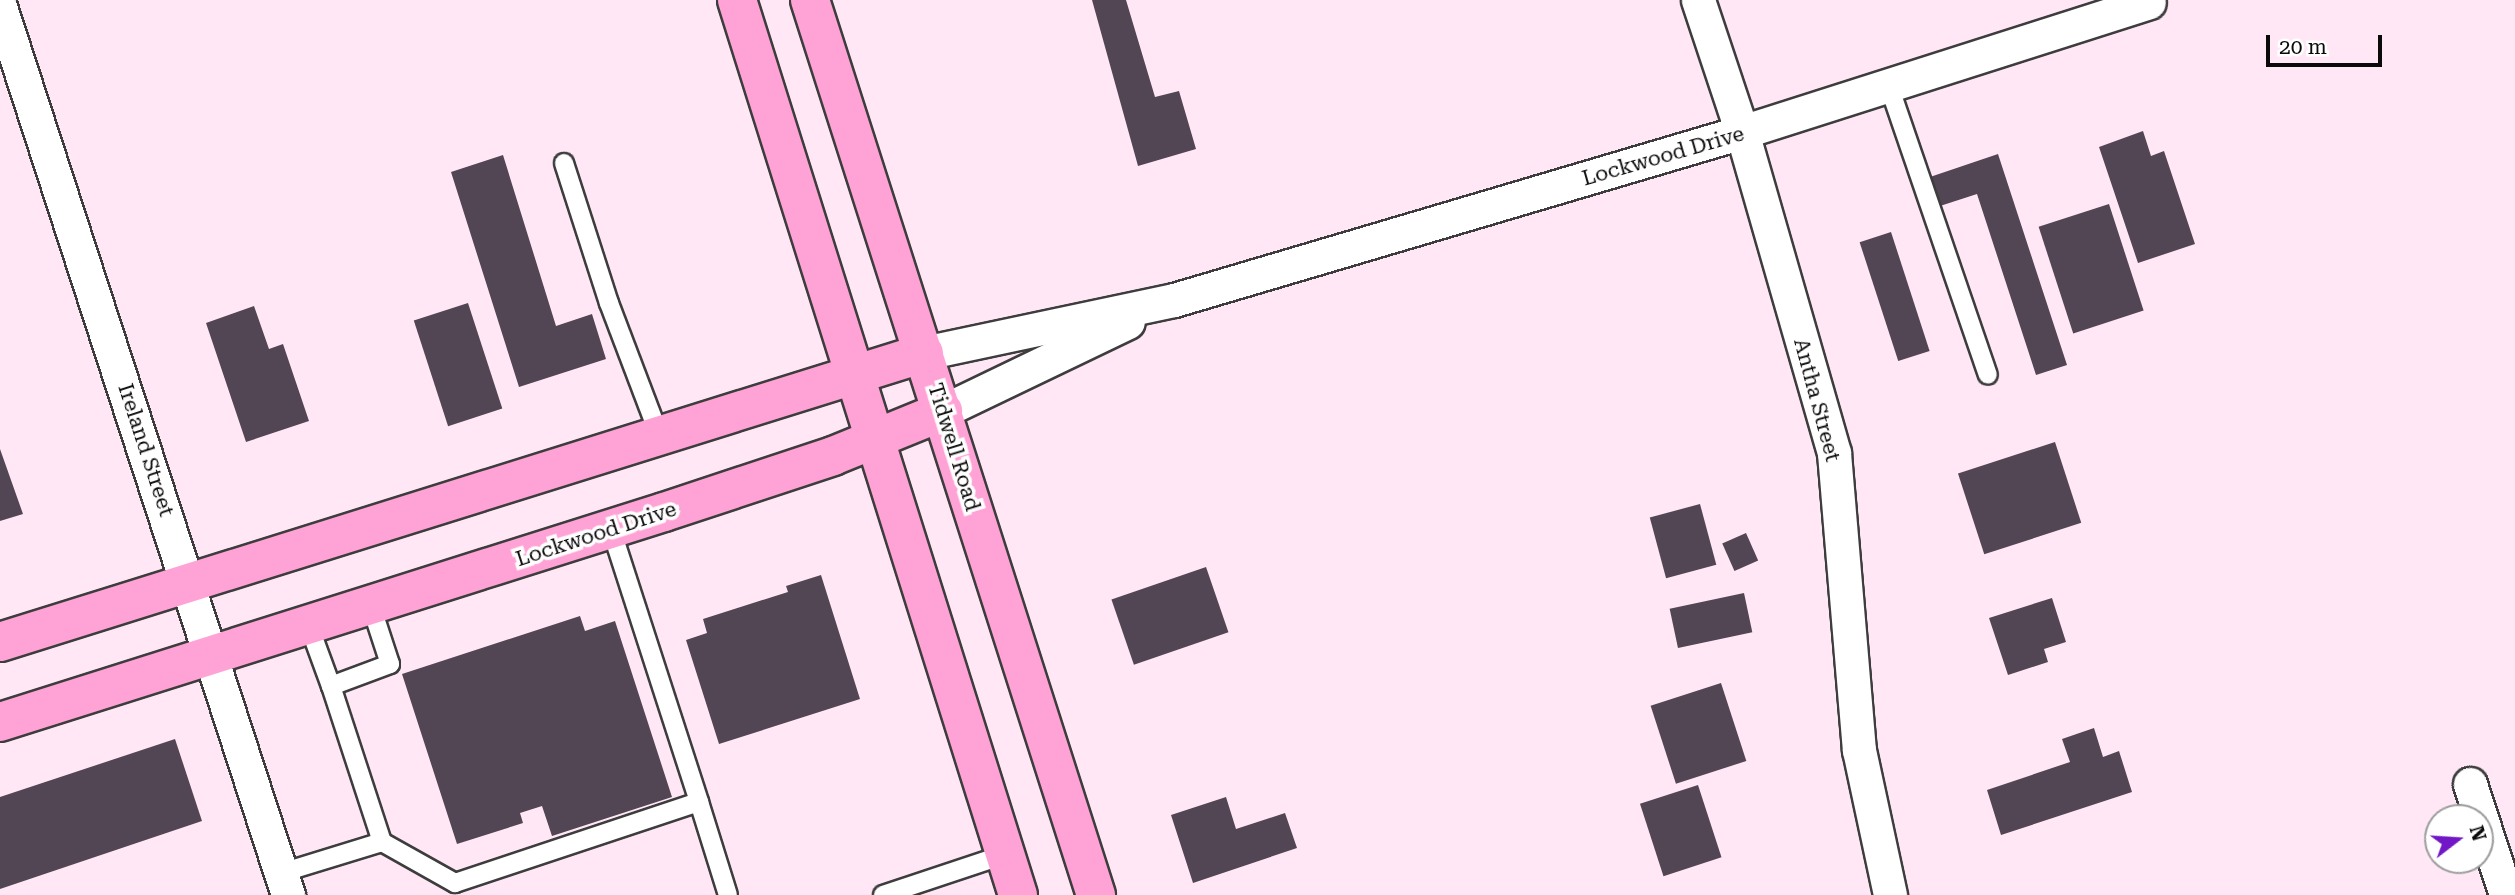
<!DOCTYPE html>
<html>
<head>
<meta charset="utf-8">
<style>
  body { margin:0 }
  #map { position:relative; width:2515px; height:895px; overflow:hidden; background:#ffe7f6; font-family:"Roboto Serif",serif }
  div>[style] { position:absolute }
  .building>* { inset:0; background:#534654; transform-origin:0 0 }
  .roads { filter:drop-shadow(2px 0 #3d3d3d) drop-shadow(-2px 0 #3d3d3d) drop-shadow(0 2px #3d3d3d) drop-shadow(0 -2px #3d3d3d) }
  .lane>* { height:18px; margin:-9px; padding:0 9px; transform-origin:9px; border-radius:9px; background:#fff }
  .street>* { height:33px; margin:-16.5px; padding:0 16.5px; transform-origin:16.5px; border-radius:16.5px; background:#fff }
  .secondary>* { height:38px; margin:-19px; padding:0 19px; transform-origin:19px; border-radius:19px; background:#ffa2d5 }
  span { translate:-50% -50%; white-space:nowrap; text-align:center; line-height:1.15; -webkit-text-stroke:7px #fff; paint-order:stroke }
  .street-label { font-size:21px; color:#0a0a0a }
  .north { position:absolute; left:2424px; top:804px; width:70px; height:70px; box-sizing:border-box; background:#fff; border:2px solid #9d9d9d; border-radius:50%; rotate:73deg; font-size:19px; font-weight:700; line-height:28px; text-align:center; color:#0a0a0a }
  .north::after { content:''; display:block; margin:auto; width:24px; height:32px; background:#7117c6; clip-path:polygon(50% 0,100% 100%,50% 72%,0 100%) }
  .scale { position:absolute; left:2266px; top:35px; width:116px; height:32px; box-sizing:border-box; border:4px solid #0a0a0a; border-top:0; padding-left:9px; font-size:21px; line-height:24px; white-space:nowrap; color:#0a0a0a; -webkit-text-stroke:5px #fff; paint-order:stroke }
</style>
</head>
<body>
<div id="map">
  <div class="building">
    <i style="clip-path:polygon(1092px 0,1126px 0,1155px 97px,1179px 91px,1196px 149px,1138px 166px)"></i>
    <i style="clip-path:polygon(2143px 131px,2151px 156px,2164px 151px,2195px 244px,2138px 263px,2099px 147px)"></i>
    <i style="clip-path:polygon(1998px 154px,2067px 365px,2036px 375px,1977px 194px,1940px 206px,1930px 177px)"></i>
    <i style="clip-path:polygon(503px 155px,556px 326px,592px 314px,606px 359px,519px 387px,451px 172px)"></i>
    <i style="left:2109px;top:204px;width:112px;height:74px;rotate:72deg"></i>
    <i style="left:1891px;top:232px;width:125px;height:33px;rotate:72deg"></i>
    <i style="left:468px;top:303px;width:111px;height:57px;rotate:72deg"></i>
    <i style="clip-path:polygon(254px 306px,269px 349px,283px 344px,309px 421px,246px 442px,206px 323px)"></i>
    <i style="left:2055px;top:442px;width:85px;height:102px;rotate:72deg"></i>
    <i style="clip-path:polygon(0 449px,23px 514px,0 521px)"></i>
    <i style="left:1700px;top:504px;width:63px;height:52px;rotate:75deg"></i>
    <i style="left:1746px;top:533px;width:30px;height:26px;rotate:66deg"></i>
    <i style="left:1206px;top:567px;width:69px;height:100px;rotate:71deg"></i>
    <i style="clip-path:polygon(821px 575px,860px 699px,719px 744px,686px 640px,707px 633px,703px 619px,788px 592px,786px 586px)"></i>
    <i style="left:1744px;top:593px;width:40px;height:76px;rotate:78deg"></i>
    <i style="clip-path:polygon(2052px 598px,2066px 642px,2044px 649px,2048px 662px,2008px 675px,1989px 618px)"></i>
    <i style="clip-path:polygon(580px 616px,585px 631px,615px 621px,672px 797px,552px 836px,542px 806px,520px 813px,523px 823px,457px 844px,402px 674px)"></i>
    <i style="left:1721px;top:683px;width:82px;height:74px;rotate:72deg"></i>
    <i style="clip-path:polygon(2094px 728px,2103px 757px,2119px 751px,2132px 792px,2001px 835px,1987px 790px,2070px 762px,2062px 739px)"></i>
    <i style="clip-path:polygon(175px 739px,202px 821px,0 889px,0 797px)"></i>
    <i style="left:1698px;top:785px;width:76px;height:61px;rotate:72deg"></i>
    <i style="clip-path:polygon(1226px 797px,1236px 829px,1285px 813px,1297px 848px,1193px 883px,1171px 815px)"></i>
  </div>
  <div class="roads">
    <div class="lane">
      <i style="left:1889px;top:86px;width:305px;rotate:71.1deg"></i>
      <i style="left:564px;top:163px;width:147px;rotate:72.2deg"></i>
      <i style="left:609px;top:303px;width:143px;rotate:69.2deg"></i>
      <i style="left:611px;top:529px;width:287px;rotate:72.1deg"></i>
      <i style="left:309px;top:626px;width:64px;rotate:69.9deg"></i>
      <i style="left:331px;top:686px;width:63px;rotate:-20.4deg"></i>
      <i style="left:390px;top:664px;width:61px;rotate:-108.1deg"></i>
      <i style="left:382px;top:842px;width:84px;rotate:29.3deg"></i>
      <i style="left:455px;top:883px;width:257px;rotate:-18.4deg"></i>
      <i style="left:699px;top:802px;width:97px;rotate:72.7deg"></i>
      <i style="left:281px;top:873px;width:106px;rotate:-17.1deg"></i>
      <i style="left:382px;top:842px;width:164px;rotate:-108.1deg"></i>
      <i style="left:883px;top:895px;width:130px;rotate:-18.4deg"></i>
    </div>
    <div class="street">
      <i style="left:1698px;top:0;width:139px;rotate:71.6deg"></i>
      <i style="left:1742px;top:132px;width:334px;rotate:74deg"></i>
      <i style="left:1834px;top:453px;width:298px;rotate:85.2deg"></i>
      <i style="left:1859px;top:750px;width:148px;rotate:77.9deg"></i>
      <i style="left:0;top:7px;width:934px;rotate:72.03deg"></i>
      <i style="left:924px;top:353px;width:256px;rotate:-12deg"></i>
      <i style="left:1174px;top:300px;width:592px;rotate:-16.48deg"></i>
      <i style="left:1742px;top:132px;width:427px;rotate:-17.7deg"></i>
      <i style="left:943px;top:411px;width:205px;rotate:-25.7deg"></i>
      <i style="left:2470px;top:784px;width:117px;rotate:72deg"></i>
    </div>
    <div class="secondary">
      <i style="left:737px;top:0;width:938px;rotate:72.57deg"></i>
      <i style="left:810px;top:0;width:940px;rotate:72.28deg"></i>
      <i style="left:0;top:642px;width:968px;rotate:-17.37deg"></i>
      <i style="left:0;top:722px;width:696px;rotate:-17.55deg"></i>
      <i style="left:664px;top:512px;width:178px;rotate:-18.3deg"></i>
      <i style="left:833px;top:456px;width:119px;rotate:-22.2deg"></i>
    </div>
  </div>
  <div class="street-label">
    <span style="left:1663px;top:156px;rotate:-16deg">Lockwood Drive</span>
    <span style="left:1817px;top:400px;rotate:75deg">Antha Street</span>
    <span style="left:954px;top:447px;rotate:73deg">Tidwell Road</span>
    <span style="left:146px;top:450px;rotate:72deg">Ireland Street</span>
    <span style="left:596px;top:534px;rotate:-18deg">Lockwood Drive</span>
  </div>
  <div class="north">N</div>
  <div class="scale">20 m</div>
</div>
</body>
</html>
